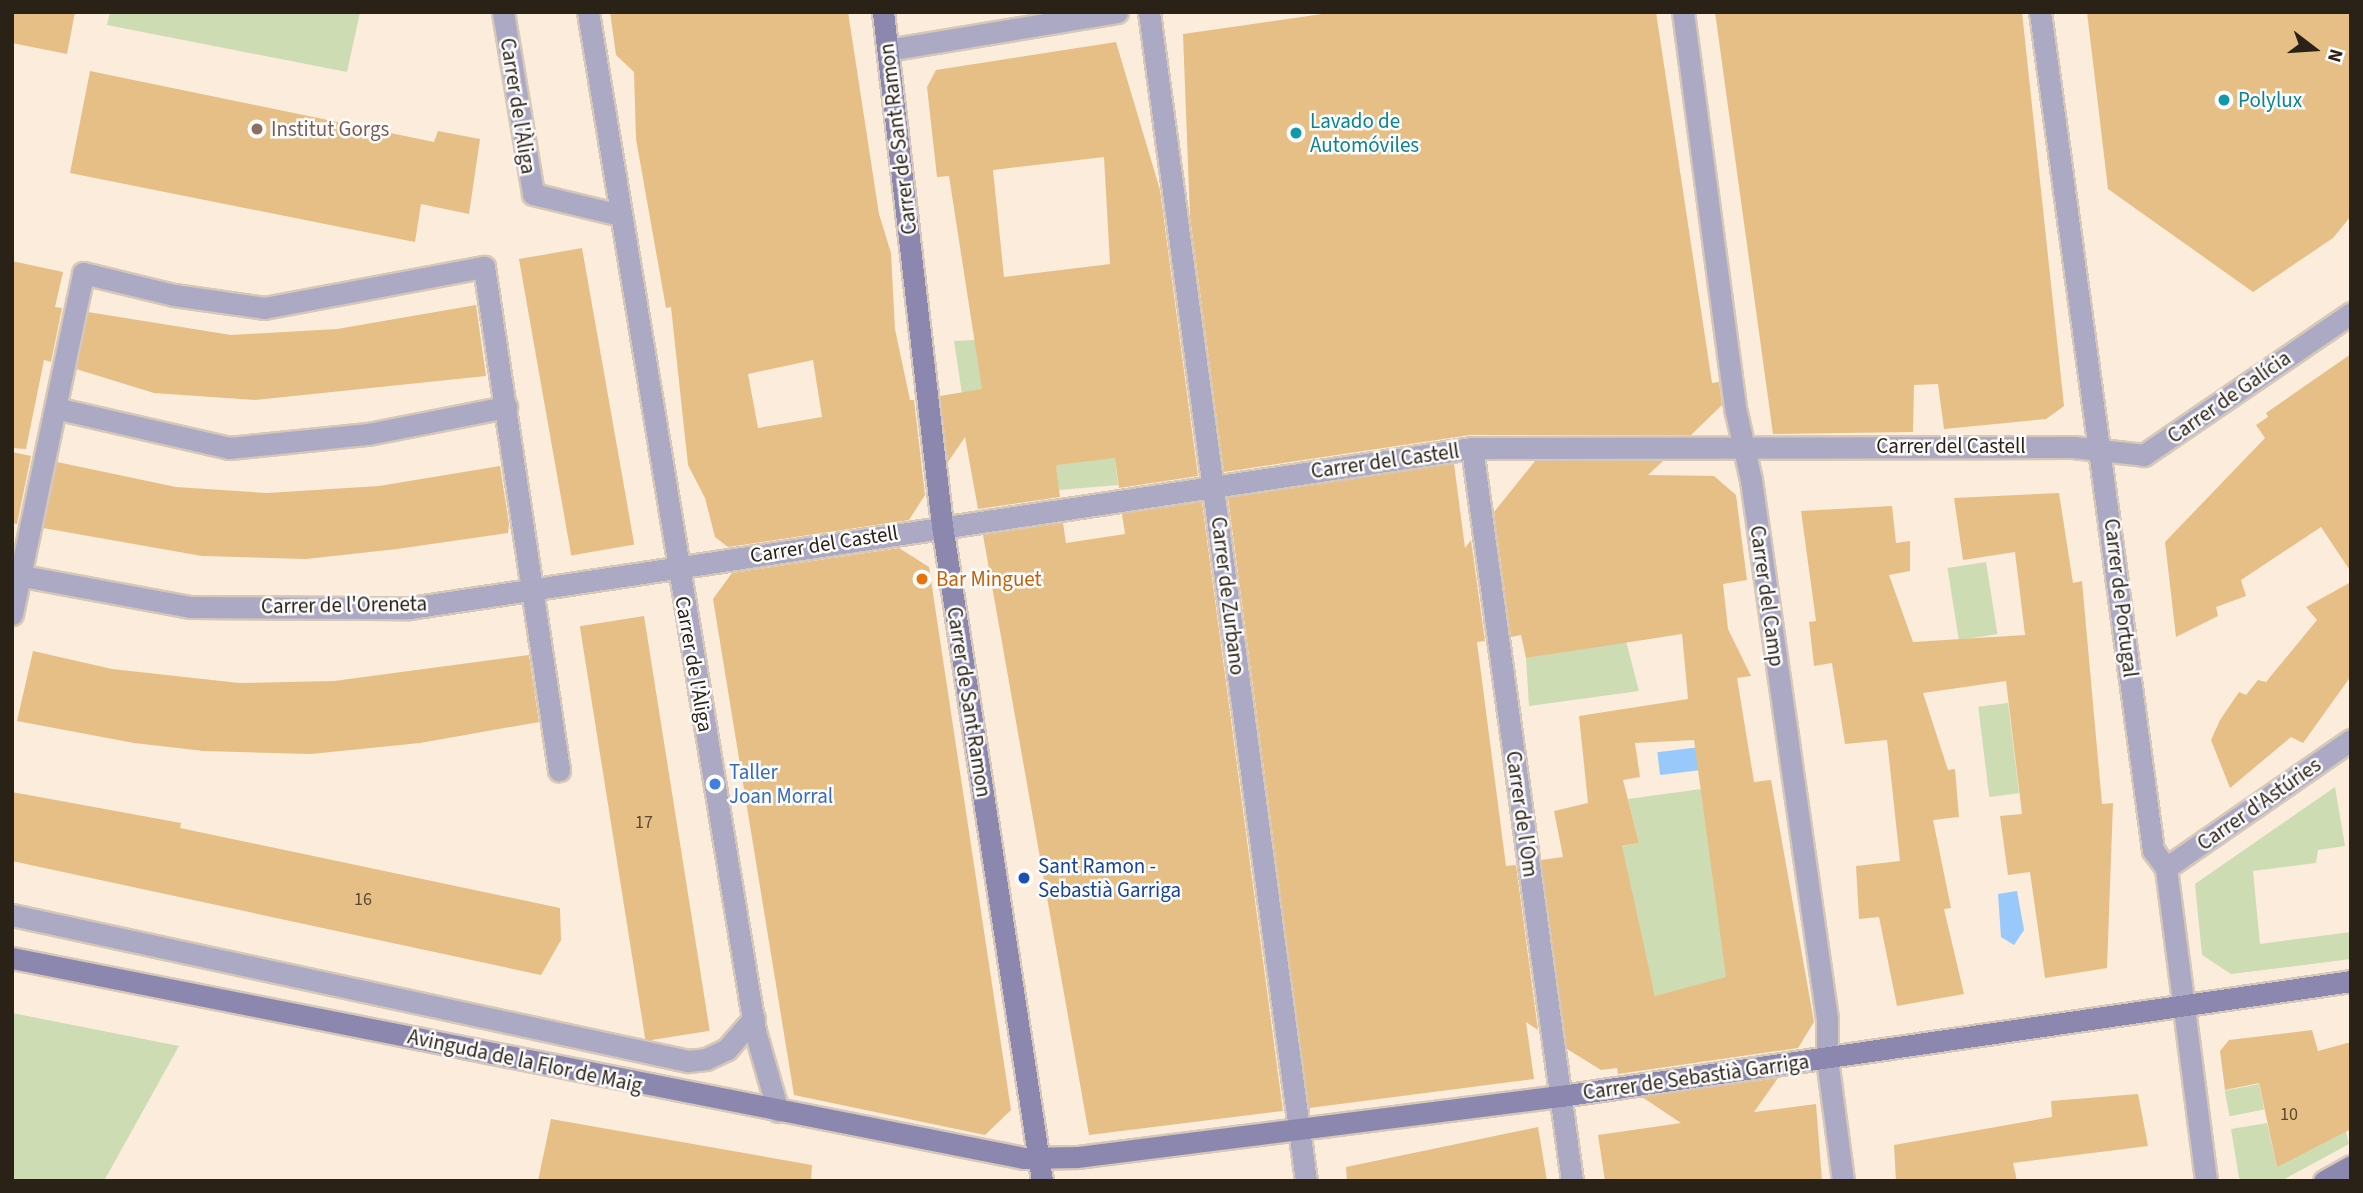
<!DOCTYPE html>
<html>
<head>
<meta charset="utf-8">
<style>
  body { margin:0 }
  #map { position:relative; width:2363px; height:1193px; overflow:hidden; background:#fbecdb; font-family:"Source Sans 3",sans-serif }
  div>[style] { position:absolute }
  .green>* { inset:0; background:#cddcb3; transform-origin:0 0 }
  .water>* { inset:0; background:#99c9fa; transform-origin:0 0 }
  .building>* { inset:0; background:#e6bf86; transform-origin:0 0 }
  .roads { filter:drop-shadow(2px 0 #d6c8b8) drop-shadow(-2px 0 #d6c8b8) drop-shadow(0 2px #d6c8b8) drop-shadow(0 -2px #d6c8b8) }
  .street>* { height:21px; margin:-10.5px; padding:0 10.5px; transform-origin:10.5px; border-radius:10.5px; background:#aca9c4 }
  .secondary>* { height:21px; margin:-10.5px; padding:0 10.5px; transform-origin:10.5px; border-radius:10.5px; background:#8c87ae }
  .dots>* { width:19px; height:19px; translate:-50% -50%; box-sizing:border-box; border:4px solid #fcfcfc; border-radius:50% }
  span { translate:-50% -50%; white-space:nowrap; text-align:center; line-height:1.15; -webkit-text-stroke:5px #fcfcfc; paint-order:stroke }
  .number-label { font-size:18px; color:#5a4933 }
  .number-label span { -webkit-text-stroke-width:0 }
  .culture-label { font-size:21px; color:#0d838f }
  .left { translate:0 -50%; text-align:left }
  .street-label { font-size:21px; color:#2b2217 }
  .education-label { font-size:21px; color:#785e54 }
  .food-label { font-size:21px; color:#c56008 }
  .shop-label { font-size:21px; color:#366cbe }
  .transit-label { font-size:21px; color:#164399 }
  .frame { position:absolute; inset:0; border:14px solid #2b2217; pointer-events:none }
  .north { position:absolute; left:2279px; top:14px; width:70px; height:70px; -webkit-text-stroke:5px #fcfcfc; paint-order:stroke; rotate:107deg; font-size:19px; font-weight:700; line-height:28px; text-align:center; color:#2b2217 }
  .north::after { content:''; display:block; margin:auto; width:24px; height:32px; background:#2b2217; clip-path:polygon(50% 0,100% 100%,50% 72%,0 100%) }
</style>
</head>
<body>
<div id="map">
  <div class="green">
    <i style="clip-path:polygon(110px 12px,360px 12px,347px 72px,107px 25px)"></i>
    <i style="clip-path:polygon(975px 340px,1040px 380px,962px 394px,954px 341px)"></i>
    <i style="clip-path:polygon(1045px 379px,1103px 459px,1115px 458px,1118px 485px,1059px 490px)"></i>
    <i style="left:1986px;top:562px;width:73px;height:39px;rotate:81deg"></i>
    <i style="clip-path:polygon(1626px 641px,1639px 691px,1529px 706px,1526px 658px)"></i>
    <i style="left:2008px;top:703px;width:91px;height:30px;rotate:83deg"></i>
    <i style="clip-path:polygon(2335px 787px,2345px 846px,2318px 850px,2316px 863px,2253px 871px,2260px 944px,2351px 932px,2351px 959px,2231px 974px,2202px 955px,2195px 884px)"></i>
    <i style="clip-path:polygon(1701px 789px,1728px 980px,1655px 996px,1620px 847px,1639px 843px,1628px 799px)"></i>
    <i style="clip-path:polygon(12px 1013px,179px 1046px,104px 1181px,12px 1181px)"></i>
    <i style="left:2259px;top:1084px;width:26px;height:35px;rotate:79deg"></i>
    <i style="clip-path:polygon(2267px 1123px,2277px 1167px,2344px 1124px,2349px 1144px,2281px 1181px,2245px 1181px,2239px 1178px,2231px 1129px)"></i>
  </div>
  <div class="water">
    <i style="left:1700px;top:747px;width:23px;height:43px;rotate:83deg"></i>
    <i style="clip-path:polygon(2017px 891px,2024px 930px,2014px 945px,2001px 937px,1998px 894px)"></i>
  </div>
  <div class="building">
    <i style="clip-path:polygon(12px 12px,75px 12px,67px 54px,12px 43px)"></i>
    <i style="clip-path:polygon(evenodd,610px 12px,848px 12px,879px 214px,891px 253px,895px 329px,910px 400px,914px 400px,925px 495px,909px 520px,728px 547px,715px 537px,705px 498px,688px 465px,671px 307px,666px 308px,636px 139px,634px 72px,616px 55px,610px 12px,813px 360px,822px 417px,758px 428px,748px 374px,813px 360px)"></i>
    <i style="clip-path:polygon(1336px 12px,1656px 12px,1712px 383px,1719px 382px,1722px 405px,1691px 435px,1470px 435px,1224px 472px,1190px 217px,1183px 34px)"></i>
    <i style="clip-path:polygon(1715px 12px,2022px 12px,2064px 406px,2046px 419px,1944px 429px,1938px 384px,1914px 385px,1913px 432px,1773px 434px)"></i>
    <i style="clip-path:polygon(2087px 12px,2351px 12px,2351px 216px,2333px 238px,2253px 292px,2108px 189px)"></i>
    <i style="clip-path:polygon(evenodd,1116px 42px,1160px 190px,1198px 476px,1119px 488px,1115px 458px,1056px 465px,1060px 497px,978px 509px,965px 437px,948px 462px,940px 396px,982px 389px,949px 176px,937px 177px,927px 87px,936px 70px,1116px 42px,1104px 157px,1110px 264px,1004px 277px,993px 170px,1104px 157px)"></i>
    <i style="clip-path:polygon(90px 71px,434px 142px,438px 131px,480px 139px,469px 214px,421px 204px,415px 242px,70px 173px)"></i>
    <i style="left:582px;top:248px;width:301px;height:64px;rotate:80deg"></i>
    <i style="clip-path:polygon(12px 261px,63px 272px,55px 307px,62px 308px,51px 362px,44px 360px,26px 449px,12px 448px)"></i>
    <i style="clip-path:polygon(476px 305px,486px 376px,255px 400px,154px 393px,76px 369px,88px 312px,231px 335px,337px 329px)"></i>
    <i style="clip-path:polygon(2351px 354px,2351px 572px,2321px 527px,2241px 580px,2246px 596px,2216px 607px,2218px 616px,2176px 637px,2165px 542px,2265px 438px,2256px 425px,2268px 417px,2266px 413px)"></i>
    <i style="clip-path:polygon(12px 452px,31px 456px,17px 524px,12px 523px)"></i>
    <i style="clip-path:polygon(evenodd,1535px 461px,1663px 461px,1648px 475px,1714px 476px,1736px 495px,1747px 580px,1723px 584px,1728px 629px,1751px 676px,1737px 678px,1754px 782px,1771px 780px,1814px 1022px,1798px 1048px,1618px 1074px,1617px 1068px,1601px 1070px,1567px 1049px,1541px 860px,1563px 857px,1554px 811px,1588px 803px,1579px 716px,1688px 699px,1682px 634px,1526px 658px,1521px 635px,1511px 637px,1494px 512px,1535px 461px,1694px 740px,1726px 977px,1655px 996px,1622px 846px,1639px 843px,1623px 780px,1640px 777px,1635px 743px,1694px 740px)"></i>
    <i style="clip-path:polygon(57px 462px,176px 487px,267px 493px,379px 486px,500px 466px,509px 524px,508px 533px,397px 549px,306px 559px,202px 556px,43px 528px)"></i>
    <i style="clip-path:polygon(1454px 464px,1465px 548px,1471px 540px,1485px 641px,1477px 642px,1506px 866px,1516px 865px,1538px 1030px,1526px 1022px,1534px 1079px,1309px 1108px,1228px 498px)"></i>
    <i style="clip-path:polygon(2059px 493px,2073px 583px,2082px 581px,2102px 804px,2113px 803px,2107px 968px,2045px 978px,2030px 872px,2008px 875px,2000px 816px,2022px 814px,2006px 681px,1923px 693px,1948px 770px,1955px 769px,1959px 817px,1933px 820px,1951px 908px,1944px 909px,1964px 994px,1897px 1006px,1879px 917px,1859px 919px,1856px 866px,1900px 861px,1887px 740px,1845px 744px,1832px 663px,1814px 666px,1809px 622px,1816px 621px,1801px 511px,1892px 506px,1896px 543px,1910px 541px,1910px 571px,1889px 575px,1913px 642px,2025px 635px,2015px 552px,1963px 560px,1954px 498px)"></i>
    <i style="clip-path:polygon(1202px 502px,1283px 1111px,1089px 1135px,983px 535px,1063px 523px,1066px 543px,1125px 534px,1122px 514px)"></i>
    <i style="clip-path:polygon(899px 548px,929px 567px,1011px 1110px,985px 1135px,794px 1095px,713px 599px,732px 573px)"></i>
    <i style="clip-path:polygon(2351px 582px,2351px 676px,2303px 743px,2291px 737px,2230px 788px,2211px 740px,2220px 720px,2239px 692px,2246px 695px,2258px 680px,2266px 682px,2317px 620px,2306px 607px)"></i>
    <i style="left:644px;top:616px;width:420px;height:65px;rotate:81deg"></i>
    <i style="clip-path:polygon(33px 651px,112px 669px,239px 683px,334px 681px,529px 655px,539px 722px,420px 743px,311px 754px,204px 751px,134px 743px,17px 721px)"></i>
    <i style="clip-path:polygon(12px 792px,181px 823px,180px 828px,560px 908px,561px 940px,541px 975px,12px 861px)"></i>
    <i style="clip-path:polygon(2312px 1030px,2318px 1051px,2351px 1042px,2351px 1129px,2277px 1167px,2259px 1083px,2225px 1090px,2220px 1051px,2229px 1040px)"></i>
    <i style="clip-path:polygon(1778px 1078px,1754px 1112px,1816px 1104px,1822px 1181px,1605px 1181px,1598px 1135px,1681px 1123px,1642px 1097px)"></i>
    <i style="clip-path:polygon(2138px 1094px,2148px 1146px,2013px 1163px,2017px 1181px,1896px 1181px,1894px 1145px,2052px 1117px,2051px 1101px)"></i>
    <i style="clip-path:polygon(551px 1119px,812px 1165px,811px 1181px,538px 1181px)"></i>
    <i style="clip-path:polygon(1538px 1127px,1547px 1181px,1347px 1181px,1346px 1167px)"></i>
  </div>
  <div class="roads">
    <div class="street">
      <i style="left:503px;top:12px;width:184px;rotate:80.6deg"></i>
      <i style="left:533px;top:194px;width:89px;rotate:13.6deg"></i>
      <i style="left:588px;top:12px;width:1033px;rotate:80.69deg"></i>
      <i style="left:755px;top:1031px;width:83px;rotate:74deg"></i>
      <i style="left:1149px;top:12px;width:1179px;rotate:82.35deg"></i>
      <i style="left:1683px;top:12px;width:403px;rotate:82.5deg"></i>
      <i style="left:1736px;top:412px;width:70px;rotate:77.6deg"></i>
      <i style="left:1751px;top:480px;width:544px;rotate:81.97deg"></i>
      <i style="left:1827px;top:1019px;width:40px;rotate:90deg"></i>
      <i style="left:1827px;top:1059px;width:123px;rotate:82.5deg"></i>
      <i style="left:2040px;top:12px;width:846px;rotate:82.32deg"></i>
      <i style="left:2153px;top:850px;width:22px;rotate:54deg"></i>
      <i style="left:2166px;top:868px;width:316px;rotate:82.7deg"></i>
      <i style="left:888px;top:50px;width:232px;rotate:-9.4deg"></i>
      <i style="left:55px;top:408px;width:179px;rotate:12.9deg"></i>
      <i style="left:229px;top:448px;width:140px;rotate:-5.8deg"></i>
      <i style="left:368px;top:434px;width:141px;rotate:-11.1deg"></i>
      <i style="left:1472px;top:448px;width:740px;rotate:82.23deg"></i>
      <i style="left:12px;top:574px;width:181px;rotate:10.5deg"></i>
      <i style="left:190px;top:607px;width:220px;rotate:0.3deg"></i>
      <i style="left:410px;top:608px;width:1074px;rotate:-8.57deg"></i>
      <i style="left:1472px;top:448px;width:601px;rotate:-0.1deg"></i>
      <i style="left:2073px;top:447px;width:71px;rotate:6.4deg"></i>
      <i style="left:2144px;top:455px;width:251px;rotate:-34.4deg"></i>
      <i style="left:12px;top:614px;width:348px;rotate:-78.2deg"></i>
      <i style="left:83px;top:273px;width:94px;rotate:13.6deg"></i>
      <i style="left:174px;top:295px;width:91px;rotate:8.2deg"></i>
      <i style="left:264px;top:308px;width:224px;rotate:-10.6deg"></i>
      <i style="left:484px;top:267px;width:509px;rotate:81.52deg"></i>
      <i style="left:2166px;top:868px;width:225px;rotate:-34.7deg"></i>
      <i style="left:12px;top:915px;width:692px;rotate:12.19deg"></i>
      <i style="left:688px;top:1061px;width:18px;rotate:-6deg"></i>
      <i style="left:706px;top:1059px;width:23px;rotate:-25deg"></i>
      <i style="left:727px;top:1049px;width:41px;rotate:-48.9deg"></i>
    </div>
    <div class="secondary">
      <i style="left:883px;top:12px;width:516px;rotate:83.44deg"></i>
      <i style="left:942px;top:525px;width:664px;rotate:81.33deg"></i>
      <i style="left:12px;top:958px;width:1032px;rotate:11.18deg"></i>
      <i style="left:1024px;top:1158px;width:53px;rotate:-1.1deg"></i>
      <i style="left:1077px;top:1157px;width:488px;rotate:-7.2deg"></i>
      <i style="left:1561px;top:1096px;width:798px;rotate:-8.28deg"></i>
      <i style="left:2324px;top:1181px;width:31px;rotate:-29deg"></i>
    </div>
  </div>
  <div class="dots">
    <i style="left:2224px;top:100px;background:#0f9aa8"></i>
    <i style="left:257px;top:129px;background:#8d6e63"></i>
    <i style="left:1296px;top:133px;background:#0f9aa8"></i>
    <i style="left:922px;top:579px;background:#e8710a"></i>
    <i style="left:715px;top:784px;background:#3f7fe0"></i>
    <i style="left:1024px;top:878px;background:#1a4fb4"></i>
  </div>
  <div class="number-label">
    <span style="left:644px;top:823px">17</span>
    <span style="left:363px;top:900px">16</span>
    <span style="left:2289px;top:1115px">10</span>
  </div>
  <div class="culture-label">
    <span class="left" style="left:2238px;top:100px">Polylux</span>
    <span class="left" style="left:1310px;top:133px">Lavado de<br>Automóviles</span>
  </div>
  <div class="street-label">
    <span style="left:518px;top:106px;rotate:81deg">Carrer de l'Àliga</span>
    <span style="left:898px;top:139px;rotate:-97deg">Carrer de Sant Ramon</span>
    <span style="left:2229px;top:397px;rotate:-35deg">Carrer de Galícia</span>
    <span style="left:1951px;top:446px">Carrer del Castell</span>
    <span style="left:1385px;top:461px;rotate:-8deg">Carrer del Castell</span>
    <span style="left:824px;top:544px;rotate:-9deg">Carrer del Castell</span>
    <span style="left:1228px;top:596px;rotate:83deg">Carrer de Zurbano</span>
    <span style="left:1767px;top:596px;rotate:82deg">Carrer del Camp</span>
    <span style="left:2121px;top:598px;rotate:83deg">Carrer de Portugal</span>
    <span style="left:344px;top:605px;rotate:-1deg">Carrer de l'Oreneta</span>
    <span style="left:694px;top:664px;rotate:80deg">Carrer de l'Àliga</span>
    <span style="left:969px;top:702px;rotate:81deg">Carrer de Sant Ramon</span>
    <span style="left:2259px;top:804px;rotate:-35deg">Carrer d'Astúries</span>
    <span style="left:1522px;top:814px;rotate:82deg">Carrer de l'Om</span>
    <span style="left:525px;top:1061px;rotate:12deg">Avinguda de la Flor de Maig</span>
    <span style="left:1696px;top:1077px;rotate:-8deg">Carrer de Sebastià Garriga</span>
  </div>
  <div class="education-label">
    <span class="left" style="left:271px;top:129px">Institut Gorgs</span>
  </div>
  <div class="food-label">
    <span class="left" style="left:936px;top:579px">Bar Minguet</span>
  </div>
  <div class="shop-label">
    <span class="left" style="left:729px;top:784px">Taller<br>Joan Morral</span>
  </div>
  <div class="transit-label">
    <span class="left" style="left:1038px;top:878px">Sant Ramon -<br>Sebastià Garriga</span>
  </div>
  <div class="frame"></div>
  <div class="north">N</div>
</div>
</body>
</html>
